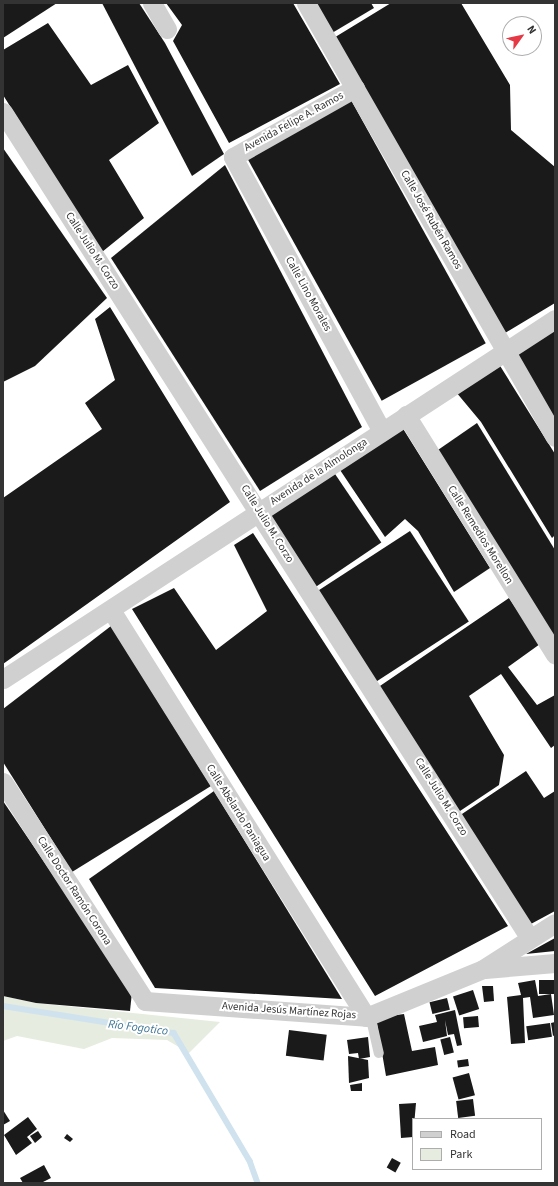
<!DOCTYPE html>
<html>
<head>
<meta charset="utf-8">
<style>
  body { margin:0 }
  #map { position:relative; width:558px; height:1186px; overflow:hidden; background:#fff; font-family:"Source Sans 3",sans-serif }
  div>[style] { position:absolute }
  .green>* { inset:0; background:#e6ecdf }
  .stream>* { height:5.5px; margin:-2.75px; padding:0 2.75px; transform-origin:2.75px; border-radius:2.75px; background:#cfe2ee }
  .building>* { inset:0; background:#1a1a1a; transform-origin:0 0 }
  .lane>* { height:10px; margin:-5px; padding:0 5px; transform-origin:5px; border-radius:5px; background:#d0d0d0 }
  .street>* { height:19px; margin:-9.5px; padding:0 9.5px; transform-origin:9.5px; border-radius:9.5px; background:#d0d0d0 }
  span { translate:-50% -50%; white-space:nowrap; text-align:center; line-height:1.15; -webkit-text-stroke:4px #fff; paint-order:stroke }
  .street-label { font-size:11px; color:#333 }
  .water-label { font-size:12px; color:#3f7597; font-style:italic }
  .frame { position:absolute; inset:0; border:4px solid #333; pointer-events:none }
  .legend { position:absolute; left:412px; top:1118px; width:130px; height:52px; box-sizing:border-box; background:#fff; border:1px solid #adadad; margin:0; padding:5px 7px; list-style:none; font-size:12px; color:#333 }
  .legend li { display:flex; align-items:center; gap:8px; height:20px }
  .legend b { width:20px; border:1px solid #adadad }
  .north { position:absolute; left:502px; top:16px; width:40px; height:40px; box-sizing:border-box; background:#fff; border:1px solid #adadad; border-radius:50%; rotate:57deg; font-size:11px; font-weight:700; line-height:16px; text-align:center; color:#333 }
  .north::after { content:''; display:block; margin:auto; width:14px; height:18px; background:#e63946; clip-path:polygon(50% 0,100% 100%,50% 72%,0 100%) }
</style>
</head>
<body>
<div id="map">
  <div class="green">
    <i style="clip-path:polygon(3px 996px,36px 1003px,220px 1022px,189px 1053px,167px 1040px,112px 1038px,84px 1049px,17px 1036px,3px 1041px)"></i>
  </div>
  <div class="stream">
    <i style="left:3px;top:1006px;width:173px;rotate:9deg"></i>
    <i style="left:174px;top:1033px;width:149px;rotate:59.3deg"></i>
    <i style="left:250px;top:1161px;width:23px;rotate:70deg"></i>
  </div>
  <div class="building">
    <i style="clip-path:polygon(3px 3px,57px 3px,3px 38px)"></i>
    <i style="clip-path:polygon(102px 3px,139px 3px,165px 43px,224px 154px,192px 176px)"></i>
    <i style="clip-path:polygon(166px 3px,293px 3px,340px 84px,229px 143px,173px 41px,182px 25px)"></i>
    <i style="clip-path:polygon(313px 3px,371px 3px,374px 8px,332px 33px)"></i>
    <i style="clip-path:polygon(391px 3px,461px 3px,510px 85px,511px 130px,555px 167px,555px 303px,500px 336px,332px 39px)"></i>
    <i style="clip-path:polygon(48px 23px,91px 85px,128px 65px,159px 123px,109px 160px,144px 218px,102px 252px,3px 95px,3px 50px)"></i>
    <i style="left:351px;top:100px;width:278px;height:119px;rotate:61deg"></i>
    <i style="clip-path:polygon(3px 148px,107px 298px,35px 366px,3px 382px)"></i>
    <i style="clip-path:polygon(225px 165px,362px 427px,260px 491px,111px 258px)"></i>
    <i style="clip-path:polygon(110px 307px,230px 502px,3px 664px,3px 498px,102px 429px,85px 403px,115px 380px,95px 319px)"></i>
    <i style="clip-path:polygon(555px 328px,555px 419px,516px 354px)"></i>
    <i style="clip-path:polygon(497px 361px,555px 454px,555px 535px,552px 538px,481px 422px,456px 392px)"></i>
    <i style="clip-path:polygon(477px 423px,555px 550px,555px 643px,435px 452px)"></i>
    <i style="clip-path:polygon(402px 427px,490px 568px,454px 592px,418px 531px,405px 519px,385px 537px,336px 464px)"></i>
    <i style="left:331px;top:468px;width:90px;height:82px;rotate:56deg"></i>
    <i style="left:410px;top:531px;width:108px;height:112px;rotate:57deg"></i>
    <i style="clip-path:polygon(253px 533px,508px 926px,375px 996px,132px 609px,174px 588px,216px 650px,267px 611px,234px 545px)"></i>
    <i style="clip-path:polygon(509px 598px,540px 644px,508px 667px,537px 705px,555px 695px,555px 745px,551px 748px,501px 674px,469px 696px,504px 755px,499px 785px,457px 813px,377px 688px)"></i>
    <i style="clip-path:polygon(111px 626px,211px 786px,72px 872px,3px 762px,3px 709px)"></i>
    <i style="clip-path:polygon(526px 771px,544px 798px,555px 791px,555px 911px,529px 925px,459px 816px)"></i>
    <i style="clip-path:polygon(214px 791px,342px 999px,155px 988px,89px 879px)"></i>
    <i style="clip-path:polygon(3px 801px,132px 992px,130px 1011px,36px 1003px,3px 996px)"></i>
    <i style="clip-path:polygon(555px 938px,555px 951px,526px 954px)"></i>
    <i style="clip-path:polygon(535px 980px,538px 996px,551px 994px,554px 1015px,533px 1018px,530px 997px,523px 998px,525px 1043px,511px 1044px,507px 997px,521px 995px,518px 983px)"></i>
    <i style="left:555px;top:980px;width:14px;height:16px;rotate:90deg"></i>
    <i style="clip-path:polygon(482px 986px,493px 986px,494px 1001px,484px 1002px)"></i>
    <i style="left:473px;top:990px;width:20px;height:21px;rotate:72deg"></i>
    <i style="left:447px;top:998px;width:12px;height:18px;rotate:76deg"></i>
    <i style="clip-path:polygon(455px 1010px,462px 1045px,457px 1046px,454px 1034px,448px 1035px,445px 1020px,447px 1036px,423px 1042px,419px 1026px,437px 1022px,435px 1015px)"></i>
    <i style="clip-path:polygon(404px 1014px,412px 1051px,435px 1047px,438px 1065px,386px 1076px,376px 1018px)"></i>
    <i style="left:478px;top:1016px;width:11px;height:15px;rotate:85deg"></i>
    <i style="clip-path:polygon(555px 1022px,555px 1035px,553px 1036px,551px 1023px)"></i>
    <i style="left:550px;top:1023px;width:14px;height:24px;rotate:82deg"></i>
    <i style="left:289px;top:1030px;width:38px;height:26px;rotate:7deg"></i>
    <i style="clip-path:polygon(368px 1037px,370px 1057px,359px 1059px,358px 1053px,349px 1054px,347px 1040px)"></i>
    <i style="left:450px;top:1037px;width:16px;height:10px;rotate:76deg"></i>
    <i style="clip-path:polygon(348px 1056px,368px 1060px,369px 1078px,349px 1083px)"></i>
    <i style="left:468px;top:1059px;width:7px;height:11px;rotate:82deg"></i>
    <i style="left:469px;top:1073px;width:23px;height:17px;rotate:75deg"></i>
    <i style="clip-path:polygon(362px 1083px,362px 1091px,351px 1091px,350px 1085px)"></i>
    <i style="left:473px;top:1099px;width:17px;height:17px;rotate:83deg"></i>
    <i style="clip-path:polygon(416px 1103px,413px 1137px,401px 1138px,399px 1104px)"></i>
    <i style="clip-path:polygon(3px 1110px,10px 1121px,3px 1125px)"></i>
    <i style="clip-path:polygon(28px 1117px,37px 1129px,27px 1137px,32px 1143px,16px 1155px,4px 1135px)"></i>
    <i style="clip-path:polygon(38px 1131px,42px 1137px,35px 1143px,30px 1136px)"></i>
    <i style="clip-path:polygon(67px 1134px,73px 1139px,70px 1142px,64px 1138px)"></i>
    <i style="left:392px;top:1158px;width:10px;height:11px;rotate:29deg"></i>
    <i style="clip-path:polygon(44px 1165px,51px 1178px,41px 1183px,23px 1183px,20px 1178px)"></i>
  </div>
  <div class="lane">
    <i style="left:370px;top:1015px;width:39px;rotate:77deg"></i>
  </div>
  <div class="street">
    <i style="left:152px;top:3px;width:30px;rotate:60deg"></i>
    <i style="left:306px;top:3px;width:500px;rotate:60.16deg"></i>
    <i style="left:355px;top:88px;width:140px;rotate:150.5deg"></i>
    <i style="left:233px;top:157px;width:312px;rotate:61.5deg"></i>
    <i style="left:3px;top:112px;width:978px;rotate:57.48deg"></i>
    <i style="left:406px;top:415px;width:282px;rotate:58.1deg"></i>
    <i style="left:111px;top:610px;width:480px;rotate:57.9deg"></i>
    <i style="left:3px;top:679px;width:659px;rotate:-33.11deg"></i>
    <i style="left:3px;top:782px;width:261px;rotate:57deg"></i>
    <i style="left:145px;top:1001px;width:222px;rotate:4.1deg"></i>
    <i style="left:366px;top:1017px;width:126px;rotate:-22.3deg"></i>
    <i style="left:483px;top:969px;width:85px;rotate:-32.6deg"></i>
    <i style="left:485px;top:969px;width:70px;rotate:-4.9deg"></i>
  </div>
  <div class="street-label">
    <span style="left:294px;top:122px;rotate:-29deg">Avenida Felipe A. Ramos</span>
    <span style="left:431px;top:220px;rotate:60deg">Calle José Rubén Ramos</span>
    <span style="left:92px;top:251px;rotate:57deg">Calle Julio M. Corzo</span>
    <span style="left:308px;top:294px;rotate:61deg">Calle Lino Morales</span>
    <span style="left:319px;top:472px;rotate:-33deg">Avenida de la Almolonga</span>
    <span style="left:267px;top:524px;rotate:58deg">Calle Julio M. Corzo</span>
    <span style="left:480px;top:535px;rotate:58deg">Calle Remedios Morellon</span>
    <span style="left:441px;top:797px;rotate:58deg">Calle Julio M. Corzo</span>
    <span style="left:238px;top:813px;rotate:58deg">Calle Abelardo Paniagua</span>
    <span style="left:74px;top:891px;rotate:57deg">Calle Doctor Ramón Corona</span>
    <span style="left:289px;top:1011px;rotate:4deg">Avenida Jesús Martínez Rojas</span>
  </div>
  <div class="water-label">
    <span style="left:138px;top:1028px;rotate:7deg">Río Fogotico</span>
  </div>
  <div class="frame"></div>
  <ul class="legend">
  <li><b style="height:5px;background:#d0d0d0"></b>Road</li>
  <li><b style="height:11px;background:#e6ecdf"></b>Park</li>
  </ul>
  <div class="north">N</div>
</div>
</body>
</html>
